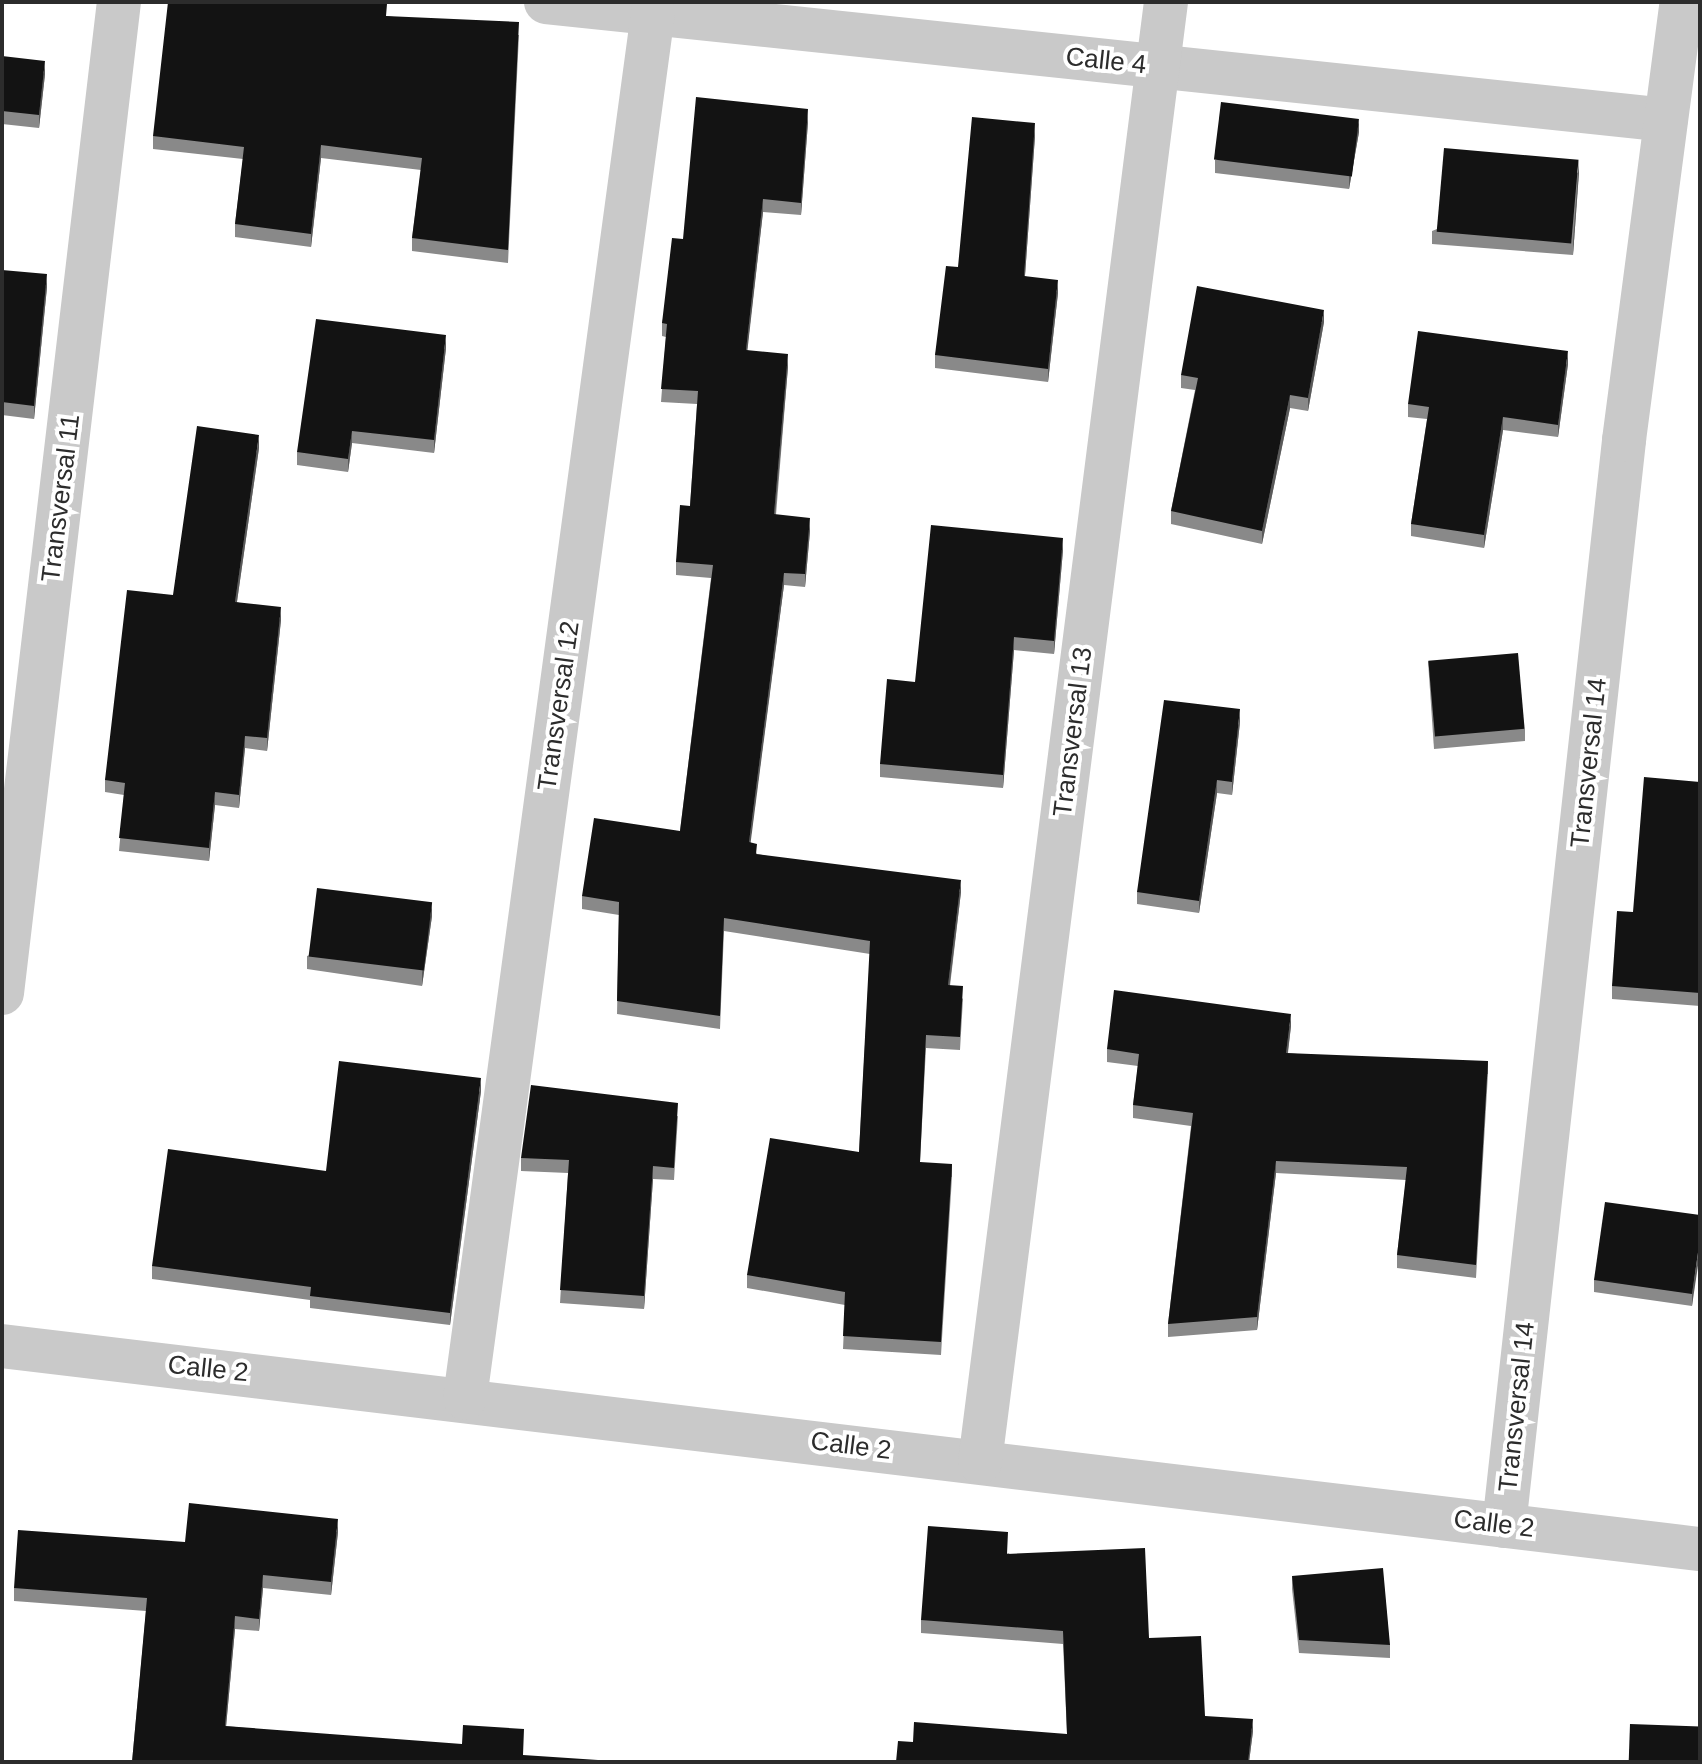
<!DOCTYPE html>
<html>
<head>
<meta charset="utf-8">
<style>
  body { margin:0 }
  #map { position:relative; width:1702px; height:1764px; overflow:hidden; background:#fff; font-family:Helvetica,sans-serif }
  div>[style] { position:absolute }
  .street>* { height:44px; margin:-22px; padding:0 22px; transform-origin:22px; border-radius:22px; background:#c9c9c9 }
  .wall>* { inset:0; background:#898989 }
  .shaded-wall>* { inset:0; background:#5a5a5a; transform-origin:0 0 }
  .building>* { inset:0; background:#131313; transform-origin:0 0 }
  span { translate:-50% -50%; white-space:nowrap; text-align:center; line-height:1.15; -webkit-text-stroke:8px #fff; paint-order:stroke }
  .street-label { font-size:26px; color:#2c2c2c }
  .frame { position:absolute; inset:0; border:4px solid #2c2c2c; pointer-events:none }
</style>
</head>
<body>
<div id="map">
  <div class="street">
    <i style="left:546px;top:2px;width:1126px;rotate:6.01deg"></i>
    <i style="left:2px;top:993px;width:998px;rotate:-83.27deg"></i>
    <i style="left:2px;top:1346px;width:1710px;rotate:6.82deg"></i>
    <i style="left:465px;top:1398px;width:1398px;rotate:-82.27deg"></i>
    <i style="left:980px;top:1462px;width:1472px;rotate:-82.74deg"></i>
    <i style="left:1504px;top:1526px;width:1093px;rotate:-83.69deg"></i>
    <i style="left:1624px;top:440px;width:442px;rotate:-82.5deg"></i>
  </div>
  <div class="wall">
    <i style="clip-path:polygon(387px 16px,519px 35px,508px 263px,412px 251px,412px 238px,421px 170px,321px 158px,311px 247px,235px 237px,235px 224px,243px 159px,153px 149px,153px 136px)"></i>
    <i style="clip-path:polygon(2px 56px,45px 74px,39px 128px,2px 124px)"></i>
    <i style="clip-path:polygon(808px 122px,801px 215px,763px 212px,747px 350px,788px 367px,776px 515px,810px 531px,805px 587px,784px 585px,750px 842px,757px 854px,961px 892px,950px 986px,963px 999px,960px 1050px,926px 1048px,920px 1162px,952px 1177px,941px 1355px,843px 1349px,845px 1305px,747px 1288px,747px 1275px,859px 1152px,870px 954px,724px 931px,720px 1029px,617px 1014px,619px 915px,582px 909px,582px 896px,680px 831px,711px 578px,676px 575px,676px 562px,690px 506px,697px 404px,661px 402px,666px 337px,662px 336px,662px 323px,683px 239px)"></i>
    <i style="clip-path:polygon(1359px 132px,1349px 189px,1215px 173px,1215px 160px)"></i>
    <i style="clip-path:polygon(1035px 136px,1025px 276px,1058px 293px,1048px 382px,935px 368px,935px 355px,958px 267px)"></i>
    <i style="clip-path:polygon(1579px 172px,1573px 255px,1432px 244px,1432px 231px)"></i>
    <i style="clip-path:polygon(2px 270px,47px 287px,34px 419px,2px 415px)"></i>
    <i style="clip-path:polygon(1324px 322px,1308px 411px,1290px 408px,1262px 544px,1171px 524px,1171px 511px,1195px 390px,1181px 388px,1181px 375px)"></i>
    <i style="clip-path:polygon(446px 348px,434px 453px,352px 443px,348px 472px,297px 465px,297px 452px)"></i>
    <i style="clip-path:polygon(1568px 364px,1558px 437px,1503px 430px,1484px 548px,1411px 536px,1411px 524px,1427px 419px,1408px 417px,1408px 404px)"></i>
    <i style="clip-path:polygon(259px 448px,237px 602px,281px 620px,267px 751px,245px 748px,239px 808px,215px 805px,209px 861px,119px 851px,124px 795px,105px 792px,105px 780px,173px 595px)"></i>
    <i style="clip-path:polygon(1063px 550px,1054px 654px,1014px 650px,1003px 788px,880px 777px,880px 764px,915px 682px)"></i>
    <i style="clip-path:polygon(1428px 661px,1525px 729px,1525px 741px,1434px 749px)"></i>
    <i style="clip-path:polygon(1240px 722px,1232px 795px,1217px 793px,1199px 913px,1137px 904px,1137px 892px)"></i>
    <i style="clip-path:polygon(1700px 782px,1700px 1006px,1612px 999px,1612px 986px,1633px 912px)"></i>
    <i style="clip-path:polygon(432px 916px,422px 986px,307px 969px,307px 956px)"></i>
    <i style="clip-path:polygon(1291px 1026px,1288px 1053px,1488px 1074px,1476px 1278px,1397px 1268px,1397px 1255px,1406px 1180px,1276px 1173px,1257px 1330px,1168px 1337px,1168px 1324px,1191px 1126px,1133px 1118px,1133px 1105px,1138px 1066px,1107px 1062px,1107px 1049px)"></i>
    <i style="clip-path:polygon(481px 1091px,450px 1325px,310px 1308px,310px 1300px,152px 1279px,152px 1266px,326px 1171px)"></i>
    <i style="clip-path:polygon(678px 1116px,674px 1180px,653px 1179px,644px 1309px,560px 1303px,568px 1173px,521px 1171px,521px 1158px)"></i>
    <i style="clip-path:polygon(1700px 1215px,1692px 1306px,1594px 1292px,1594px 1280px)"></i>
    <i style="clip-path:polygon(338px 1532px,331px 1595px,263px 1588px,259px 1631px,235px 1629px,226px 1726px,524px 1755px,132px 1762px,146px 1611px,14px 1601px,14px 1588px,185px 1542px)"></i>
    <i style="clip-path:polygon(1008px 1553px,1149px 1638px,1205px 1716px,1253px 1731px,1249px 1762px,896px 1762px,913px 1742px,1067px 1734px,1063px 1644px,921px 1633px,921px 1620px)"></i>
    <i style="clip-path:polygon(1292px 1576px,1390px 1645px,1390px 1658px,1299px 1653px,1292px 1589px)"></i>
  </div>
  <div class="shaded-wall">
    <i style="clip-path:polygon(45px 61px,45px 74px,39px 128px,39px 115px)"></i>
    <i style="clip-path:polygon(808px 109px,808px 122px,801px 215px,801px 203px)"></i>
    <i style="clip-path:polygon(1359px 119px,1359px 132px,1349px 189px,1349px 176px)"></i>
    <i style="clip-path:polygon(1035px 123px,1035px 136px,1024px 289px,1024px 276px)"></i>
    <i style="clip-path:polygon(321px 145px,321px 158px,311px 247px,311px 234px)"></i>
    <i style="clip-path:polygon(1579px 159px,1579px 172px,1573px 255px,1573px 243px)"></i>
    <i style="clip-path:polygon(763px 199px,763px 212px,746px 363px,746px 350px)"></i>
    <i style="clip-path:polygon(47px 274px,47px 287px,34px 419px,34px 406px)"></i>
    <i style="clip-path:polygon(1058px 280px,1058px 293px,1048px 382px,1048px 369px)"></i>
    <i style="clip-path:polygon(1324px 310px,1324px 322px,1308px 411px,1308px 398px)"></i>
    <i style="clip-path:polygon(446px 335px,446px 348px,434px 453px,434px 440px)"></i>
    <i style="clip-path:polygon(1568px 351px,1568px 364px,1558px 437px,1558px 425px)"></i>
    <i style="clip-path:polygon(788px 354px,788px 367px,774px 527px,774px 514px)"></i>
    <i style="clip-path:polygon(1290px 395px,1290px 408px,1262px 544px,1262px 531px)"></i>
    <i style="clip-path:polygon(1503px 417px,1503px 430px,1484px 548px,1484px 535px)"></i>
    <i style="clip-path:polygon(352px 431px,352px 443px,348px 472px,348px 459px)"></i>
    <i style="clip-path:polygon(259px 435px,259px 448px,235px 615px,235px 602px)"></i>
    <i style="clip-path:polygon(810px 518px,810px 531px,805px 587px,805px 574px)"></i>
    <i style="clip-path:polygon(1063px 538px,1063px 550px,1054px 654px,1054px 641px)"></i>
    <i style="clip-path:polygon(784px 573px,784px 585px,749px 855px,749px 842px)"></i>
    <i style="clip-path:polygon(281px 607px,281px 620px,267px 751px,267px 738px)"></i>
    <i style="clip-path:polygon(1014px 637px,1014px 650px,1003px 788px,1003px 775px)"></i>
    <i style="clip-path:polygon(1240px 709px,1240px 722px,1232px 795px,1232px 782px)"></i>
    <i style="clip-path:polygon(245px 736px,245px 748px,239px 808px,239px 795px)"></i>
    <i style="clip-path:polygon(1217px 780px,1217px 793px,1199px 913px,1199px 901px)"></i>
    <i style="clip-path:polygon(215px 792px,215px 805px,209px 861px,209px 848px)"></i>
    <i style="clip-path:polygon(961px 880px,961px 892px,948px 998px,948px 985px)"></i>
    <i style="clip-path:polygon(432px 903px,432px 916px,422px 986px,422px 973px)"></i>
    <i style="clip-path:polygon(1291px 1014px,1291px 1026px,1286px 1066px,1286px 1053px)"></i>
    <i style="left:1488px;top:1061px;width:13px;height:204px;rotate:90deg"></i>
    <i style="clip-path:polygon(481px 1078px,481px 1091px,450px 1325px,450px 1313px)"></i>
    <i style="clip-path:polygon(1276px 1161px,1276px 1173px,1257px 1330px,1257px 1317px)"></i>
    <i style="left:952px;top:1164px;width:13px;height:178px;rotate:90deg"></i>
    <i style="clip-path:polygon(653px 1166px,653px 1179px,644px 1309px,644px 1296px)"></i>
    <i style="clip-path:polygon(1700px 1239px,1700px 1252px,1692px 1306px,1692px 1294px)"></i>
    <i style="clip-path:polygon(338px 1519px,338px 1532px,331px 1595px,331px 1582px)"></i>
    <i style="clip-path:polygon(263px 1575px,263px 1588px,259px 1631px,259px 1619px)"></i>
    <i style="clip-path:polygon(235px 1616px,235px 1629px,225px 1738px,225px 1726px)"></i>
    <i style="clip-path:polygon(1253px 1719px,1253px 1731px,1249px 1762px,1248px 1762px)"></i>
  </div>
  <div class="building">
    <i style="clip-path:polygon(168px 2px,373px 2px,387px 4px,386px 16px,519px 22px,508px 250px,412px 238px,422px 158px,321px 145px,311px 234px,235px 224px,244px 147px,153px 136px)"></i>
    <i style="clip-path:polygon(2px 56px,45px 61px,39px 115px,2px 111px)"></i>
    <i style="clip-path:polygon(696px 97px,808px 109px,801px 203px,763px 199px,746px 350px,788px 354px,774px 514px,810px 518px,805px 574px,784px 573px,749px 842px,757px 844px,756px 854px,961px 880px,948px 985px,963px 986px,960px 1037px,926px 1035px,920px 1162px,952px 1164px,941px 1342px,843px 1336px,845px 1292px,747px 1275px,770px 1138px,859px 1152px,870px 941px,724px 918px,720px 1016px,617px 1001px,619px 902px,582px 896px,594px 818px,680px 831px,713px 565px,676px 562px,680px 505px,690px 506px,698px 391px,661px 389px,667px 324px,662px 323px,672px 238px,683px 239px)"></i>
    <i style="left:1221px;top:102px;width:139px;height:58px;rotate:7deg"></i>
    <i style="clip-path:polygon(972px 117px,1035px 123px,1024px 276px,1058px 280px,1048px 369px,935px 355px,946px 266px,958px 267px)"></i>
    <i style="left:1444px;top:148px;width:135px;height:84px;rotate:5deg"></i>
    <i style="clip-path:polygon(2px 270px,47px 274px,34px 406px,2px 402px)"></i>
    <i style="clip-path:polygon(1197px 286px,1324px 310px,1308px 398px,1290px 395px,1262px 531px,1171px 511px,1198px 378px,1181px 375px)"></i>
    <i style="clip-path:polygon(316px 319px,446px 335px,434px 440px,352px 431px,348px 459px,297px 452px)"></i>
    <i style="clip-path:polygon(1418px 331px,1568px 351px,1558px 425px,1503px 417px,1484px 535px,1411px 524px,1429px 407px,1408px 404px)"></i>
    <i style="clip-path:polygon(197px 426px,259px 435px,235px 602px,281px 607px,267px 738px,245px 736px,239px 795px,215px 792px,209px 848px,119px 838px,125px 783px,105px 780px,127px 590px,173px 595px)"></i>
    <i style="clip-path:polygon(931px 525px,1063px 538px,1054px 641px,1014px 637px,1003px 775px,880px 764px,887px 679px,915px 682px)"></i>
    <i style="left:1518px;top:653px;width:76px;height:90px;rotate:85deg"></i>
    <i style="clip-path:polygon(1164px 700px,1240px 709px,1232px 782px,1217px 780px,1199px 901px,1137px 892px)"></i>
    <i style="clip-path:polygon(1644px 777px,1700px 782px,1700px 993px,1612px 986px,1617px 911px,1633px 912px)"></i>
    <i style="left:317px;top:888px;width:116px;height:69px;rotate:7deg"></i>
    <i style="clip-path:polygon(1114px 990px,1291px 1014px,1286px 1053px,1488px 1061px,1476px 1265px,1397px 1255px,1407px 1167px,1276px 1161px,1257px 1317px,1168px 1324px,1193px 1113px,1133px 1105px,1139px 1054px,1107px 1049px)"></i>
    <i style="clip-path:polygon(339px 1061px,481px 1078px,450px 1313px,310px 1296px,311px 1287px,152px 1266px,168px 1149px,326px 1171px)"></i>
    <i style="clip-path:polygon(531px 1085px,678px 1103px,674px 1168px,653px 1166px,644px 1296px,560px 1290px,569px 1160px,521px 1158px)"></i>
    <i style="clip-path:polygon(1605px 1202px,1700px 1215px,1700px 1239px,1692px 1294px,1594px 1280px)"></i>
    <i style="clip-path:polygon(189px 1503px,338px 1519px,331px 1582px,263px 1575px,259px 1619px,235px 1616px,225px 1726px,462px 1744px,463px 1725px,524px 1729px,523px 1755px,628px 1762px,132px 1762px,147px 1598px,14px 1588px,18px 1530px,185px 1542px)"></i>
    <i style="clip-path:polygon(928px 1526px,1008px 1532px,1007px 1554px,1145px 1548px,1149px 1638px,1201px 1636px,1205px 1716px,1253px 1719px,1248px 1762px,896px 1762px,898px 1741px,913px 1742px,914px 1722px,1067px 1734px,1063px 1631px,921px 1620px)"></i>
    <i style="clip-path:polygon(1383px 1568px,1390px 1645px,1299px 1640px,1292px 1576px)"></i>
    <i style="left:1630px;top:1724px;width:70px;height:38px;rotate:2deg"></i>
  </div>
  <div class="street-label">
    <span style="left:1106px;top:61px;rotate:6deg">Calle 4</span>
    <span style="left:61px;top:498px;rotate:-83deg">Transversal 11</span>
    <span style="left:559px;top:706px;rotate:-82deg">Transversal 12</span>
    <span style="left:1073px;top:732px;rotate:-83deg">Transversal 13</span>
    <span style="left:1589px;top:763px;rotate:-84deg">Transversal 14</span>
    <span style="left:208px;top:1369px;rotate:6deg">Calle 2</span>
    <span style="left:1517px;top:1407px;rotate:-84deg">Transversal 14</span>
    <span style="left:851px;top:1446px;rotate:7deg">Calle 2</span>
    <span style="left:1494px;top:1524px;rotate:7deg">Calle 2</span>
  </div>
  <div class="frame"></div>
</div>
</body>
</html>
